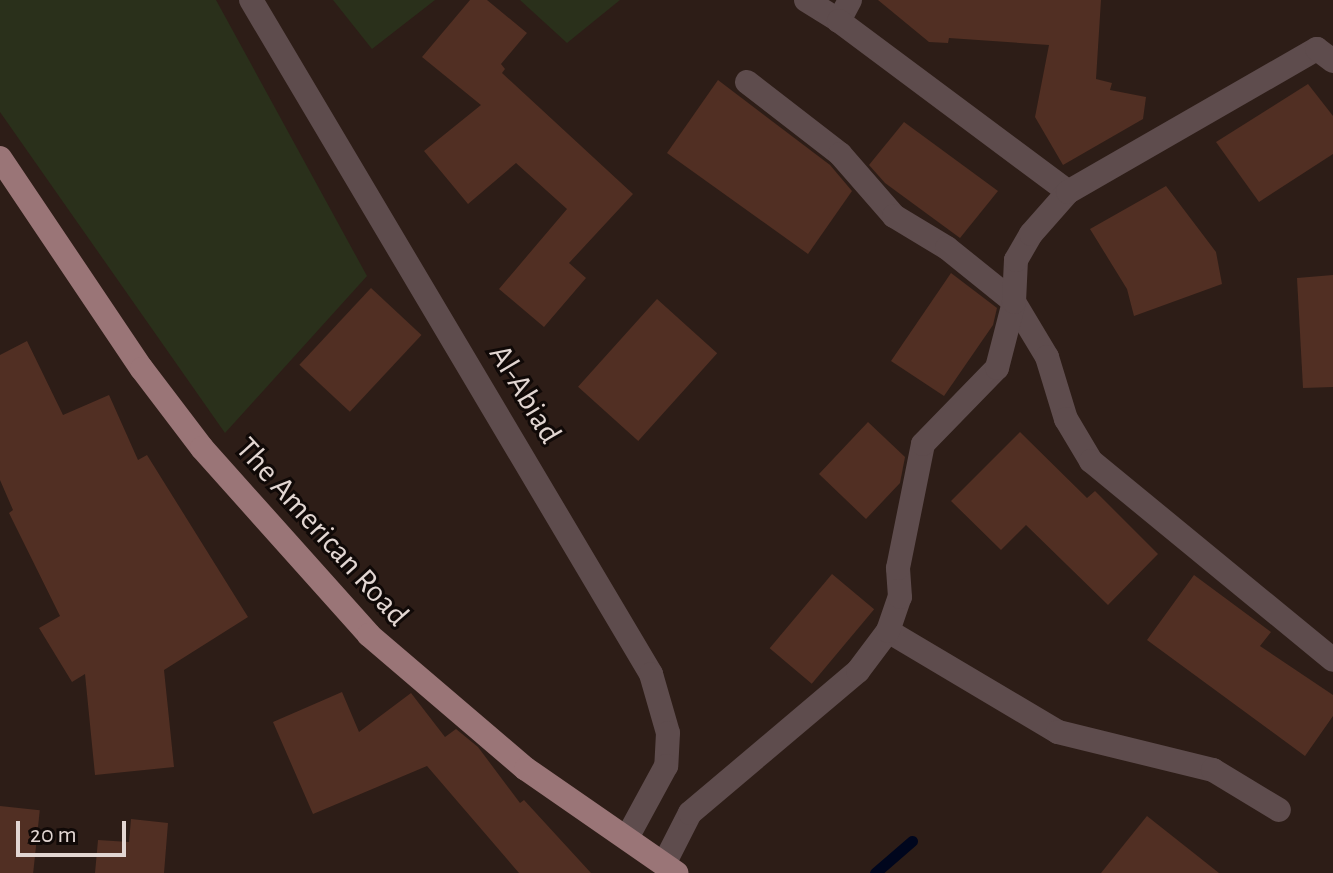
<!DOCTYPE html>
<html>
<head>
<meta charset="utf-8">
<style>
  body { margin:0 }
  #map { position:relative; width:1333px; height:873px; overflow:hidden; background:#2d1d17; font-family:"Alegreya Sans",sans-serif }
  div>[style] { position:absolute }
  .green>* { inset:0; background:#2a301b }
  .stream>* { height:11px; margin:-5.5px; padding:0 5.5px; transform-origin:5.5px; border-radius:5.5px; background:#00061d }
  .building>* { inset:0; background:#512f23; transform-origin:0 0 }
  .minor>* { height:24px; margin:-12px; padding:0 12px; transform-origin:12px; border-radius:12px; background:#5e4c4d }
  .major>* { height:24px; margin:-12px; padding:0 12px; transform-origin:12px; border-radius:12px; background:#9a7577 }
  span { translate:-50% -50%; white-space:nowrap; text-align:center; line-height:1.15; -webkit-text-stroke:6px #100907; paint-order:stroke }
  .street-label { font-size:32px; color:#e2d6d2 }
  .scale { position:absolute; left:16px; top:821px; width:110px; height:36px; box-sizing:border-box; border:4px solid #e2d6d2; border-top:0; padding-left:10px; font-size:24px; line-height:28px; white-space:nowrap; color:#e2d6d2; -webkit-text-stroke:6px #100907; paint-order:stroke }
</style>
</head>
<body>
<div id="map">
  <div class="green">
    <i style="clip-path:polygon(0 0,216px 0,367px 276px,225px 433px,0 112px)"></i>
    <i style="clip-path:polygon(333px 0,435px 0,372px 49px)"></i>
    <i style="clip-path:polygon(520px 0,620px 0,567px 43px)"></i>
  </div>
  <div class="stream">
    <i style="left:875px;top:873px;width:49px;rotate:-40.9deg"></i>
  </div>
  <div class="building">
    <i style="clip-path:polygon(470px 0,487px 0,527px 33px,501px 64px,505px 69px,502px 73px,633px 194px,569px 263px,586px 278px,544px 327px,499px 289px,567px 209px,516px 163px,468px 204px,424px 151px,481px 105px,422px 57px)"></i>
    <i style="clip-path:polygon(878px 0,1101px 0,1096px 79px,1112px 83px,1110px 90px,1146px 97px,1143px 119px,1063px 165px,1035px 117px,1049px 45px,949px 38px,948px 43px,929px 42px)"></i>
    <i style="clip-path:polygon(718px 80px,830px 165px,852px 191px,808px 254px,667px 153px)"></i>
    <i style="clip-path:polygon(1308px 84px,1333px 116px,1333px 154px,1259px 202px,1216px 142px)"></i>
    <i style="clip-path:polygon(904px 122px,998px 191px,960px 238px,885px 183px,869px 165px)"></i>
    <i style="clip-path:polygon(1166px 186px,1216px 252px,1222px 284px,1134px 316px,1127px 289px,1090px 229px)"></i>
    <i style="clip-path:polygon(951px 273px,997px 308px,993px 325px,944px 396px,891px 361px)"></i>
    <i style="clip-path:polygon(1333px 275px,1333px 387px,1303px 388px,1297px 278px)"></i>
    <i style="left:371px;top:288px;width:69px;height:105px;rotate:43deg"></i>
    <i style="left:657px;top:299px;width:81px;height:118px;rotate:42deg"></i>
    <i style="clip-path:polygon(27px 341px,63px 415px,109px 395px,138px 460px,147px 455px,248px 617px,164px 670px,174px 767px,95px 775px,85px 674px,72px 682px,39px 628px,60px 616px,9px 513px,13px 510px,0 480px,0 355px)"></i>
    <i style="clip-path:polygon(868px 422px,905px 457px,900px 483px,866px 519px,819px 474px)"></i>
    <i style="clip-path:polygon(1020px 432px,1087px 498px,1095px 491px,1158px 554px,1108px 605px,1026px 525px,1001px 550px,951px 501px)"></i>
    <i style="left:832px;top:574px;width:55px;height:97px;rotate:40deg"></i>
    <i style="clip-path:polygon(1194px 575px,1271px 632px,1260px 646px,1333px 695px,1333px 716px,1305px 756px,1147px 640px)"></i>
    <i style="clip-path:polygon(342px 692px,359px 732px,411px 693px,445px 737px,456px 729px,478px 747px,520px 803px,524px 800px,591px 873px,519px 873px,427px 766px,313px 814px,273px 722px)"></i>
    <i style="left:0;top:806px;width:40px;height:67px;rotate:6deg"></i>
    <i style="clip-path:polygon(1147px 816px,1219px 873px,1101px 873px)"></i>
    <i style="clip-path:polygon(131px 819px,168px 823px,164px 873px,95px 873px,98px 840px,129px 842px)"></i>
  </div>
  <div class="minor">
    <i style="left:251px;top:0;width:784px;rotate:59.31deg"></i>
    <i style="left:651px;top:674px;width:61px;rotate:73.9deg"></i>
    <i style="left:668px;top:733px;width:33px;rotate:93deg"></i>
    <i style="left:666px;top:766px;width:80px;rotate:118.5deg"></i>
    <i style="left:806px;top:0;width:39px;rotate:32deg"></i>
    <i style="left:850px;top:0;width:24px;rotate:118deg"></i>
    <i style="left:839px;top:21px;width:286px;rotate:36.7deg"></i>
    <i style="left:747px;top:82px;width:118px;rotate:37.7deg"></i>
    <i style="left:840px;top:154px;width:82px;rotate:48.9deg"></i>
    <i style="left:894px;top:216px;width:62px;rotate:31.1deg"></i>
    <i style="left:947px;top:248px;width:86px;rotate:38.9deg"></i>
    <i style="left:1014px;top:302px;width:64px;rotate:59deg"></i>
    <i style="left:1047px;top:357px;width:65px;rotate:73deg"></i>
    <i style="left:1066px;top:419px;width:49px;rotate:59.2deg"></i>
    <i style="left:1091px;top:461px;width:313px;rotate:39.4deg"></i>
    <i style="left:888px;top:631px;width:198px;rotate:30.7deg"></i>
    <i style="left:1058px;top:732px;width:160px;rotate:13.8deg"></i>
    <i style="left:1213px;top:770px;width:77px;rotate:31.2deg"></i>
    <i style="left:664px;top:864px;width:57px;rotate:-63deg"></i>
    <i style="left:690px;top:813px;width:220px;rotate:-40.2deg"></i>
    <i style="left:858px;top:671px;width:50px;rotate:-53.1deg"></i>
    <i style="left:888px;top:631px;width:36px;rotate:-71deg"></i>
    <i style="left:900px;top:597px;width:29px;rotate:-94deg"></i>
    <i style="left:898px;top:568px;width:126px;rotate:-78.6deg"></i>
    <i style="left:923px;top:444px;width:106px;rotate:-45.8deg"></i>
    <i style="left:997px;top:368px;width:68px;rotate:-75.6deg"></i>
    <i style="left:1014px;top:302px;width:42px;rotate:-87.3deg"></i>
    <i style="left:1016px;top:260px;width:30px;rotate:-60deg"></i>
    <i style="left:1031px;top:234px;width:56px;rotate:-48.6deg"></i>
    <i style="left:1068px;top:192px;width:287px;rotate:-29.9deg"></i>
    <i style="left:1317px;top:49px;width:20px;rotate:37deg"></i>
  </div>
  <div class="major">
    <i style="left:0;top:158px;width:254px;rotate:56.1deg"></i>
    <i style="left:142px;top:369px;width:99px;rotate:52.8deg"></i>
    <i style="left:202px;top:448px;width:251px;rotate:48.2deg"></i>
    <i style="left:369px;top:635px;width:206px;rotate:40.5deg"></i>
    <i style="left:526px;top:769px;width:183px;rotate:34.7deg"></i>
  </div>
  <div class="street-label">
    <span style="left:525px;top:394px;rotate:59deg">Al-Abiad</span>
    <span style="left:322px;top:532px;rotate:48deg">The American Road</span>
  </div>
  <div class="scale">20 m</div>
</div>
</body>
</html>
